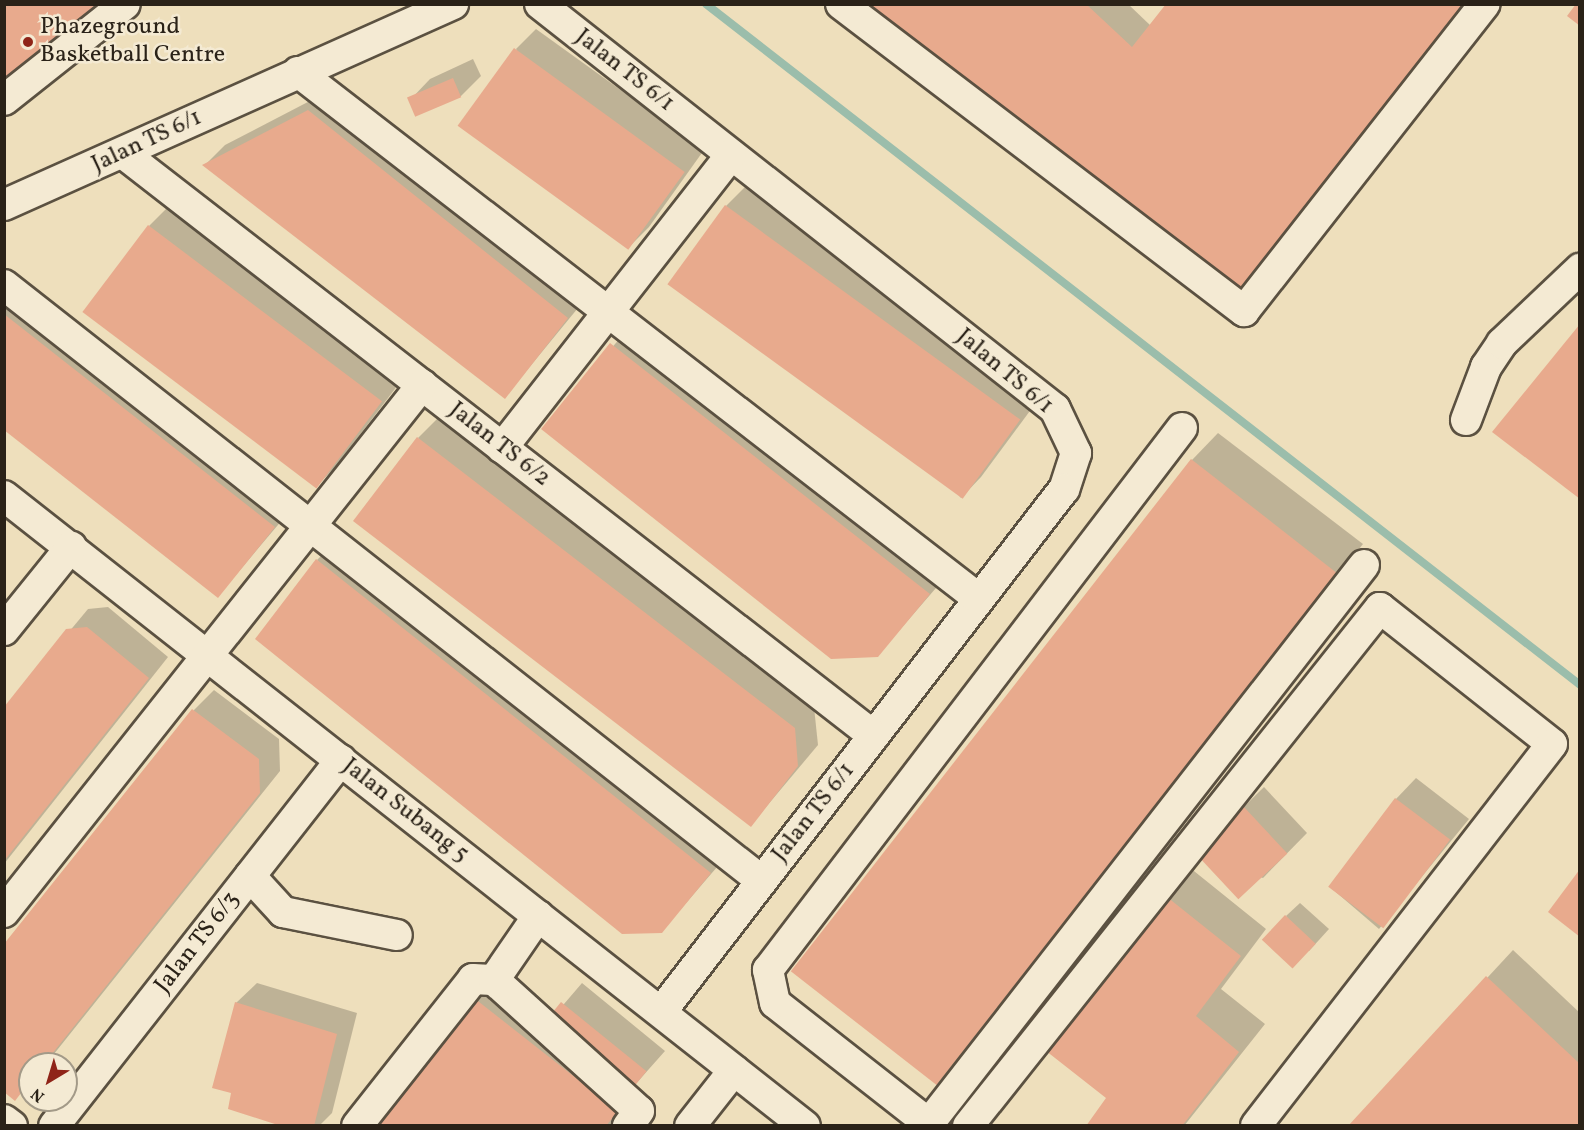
<!DOCTYPE html>
<html>
<head>
<meta charset="utf-8">
<style>
  body { margin:0 }
  #map { position:relative; width:1584px; height:1130px; overflow:hidden; background:#eedfbc; font-family:Vollkorn,serif }
  div>[style] { position:absolute }
  .shadow>* { inset:0; background:#0003 }
  .stream>* { height:8px; margin:-4px; padding:0 4px; transform-origin:4px; border-radius:4px; background:#9bbdab }
  .building>* { inset:0; background:#e8aa8d; transform-origin:0 0 }
  .roads { filter:drop-shadow(2px 0 #5b5141) drop-shadow(-2px 0 #5b5141) drop-shadow(0 2px #5b5141) drop-shadow(0 -2px #5b5141) }
  .minor>* { height:30px; margin:-15px; padding:0 15px; transform-origin:15px; border-radius:15px; background:#f4ead3 }
  .dots>* { width:16px; height:16px; translate:-50% -50%; box-sizing:border-box; border:3px solid #f4ead3; border-radius:50% }
  span { translate:-50% -50%; white-space:nowrap; text-align:center; line-height:1.15; -webkit-text-stroke:5px #f4ead3; paint-order:stroke }
  .poi-label { font-size:24px; color:#2a2218 }
  .left { translate:0 -50%; text-align:left }
  .street-label { font-size:24px; color:#2a2218 }
  .frame { position:absolute; inset:0; border:6px solid #2a2218; pointer-events:none }
  .north { position:absolute; left:18px; top:1052px; width:60px; height:60px; box-sizing:border-box; background:#f4ead3; border:2px solid #a39a88; border-radius:50%; rotate:218deg; font-size:16px; font-weight:700; line-height:24px; text-align:center; color:#2a2218 }
  .north::after { content:''; display:block; margin:auto; width:21px; height:27px; background:#8f2418; clip-path:polygon(50% 0,100% 100%,50% 72%,0 100%) }
</style>
</head>
<body>
<div id="map">
  <div class="shadow">
    <i style="clip-path:polygon(855px 4px,1128px 4px,1151px 26px,1070px 156px)"></i>
    <i style="clip-path:polygon(536px 29px,704px 150px,649px 227px,628px 248px,516px 49px)"></i>
    <i style="clip-path:polygon(473px 59px,481px 76px,461px 96px,410px 100px,430px 79px)"></i>
    <i style="clip-path:polygon(329px 91px,587px 297px,505px 397px,205px 165px,225px 145px)"></i>
    <i style="clip-path:polygon(746px 186px,1038px 400px,981px 477px,961px 498px,726px 206px)"></i>
    <i style="clip-path:polygon(169px 206px,401px 381px,336px 466px,316px 487px,149px 226px)"></i>
    <i style="clip-path:polygon(4px 290px,294px 506px,218px 596px,4px 428px)"></i>
    <i style="clip-path:polygon(632px 324px,949px 573px,877px 656px,543px 429px)"></i>
    <i style="clip-path:polygon(438px 418px,814px 707px,818px 745px,751px 825px,418px 438px)"></i>
    <i style="clip-path:polygon(1218px 433px,1363px 544px,957px 1052px,931px 1078px,1192px 460px)"></i>
    <i style="clip-path:polygon(337px 540px,730px 852px,661px 932px,317px 560px)"></i>
    <i style="clip-path:polygon(108px 607px,168px 657px,4px 864px,4px 710px,88px 609px)"></i>
    <i style="clip-path:polygon(214px 690px,279px 739px,280px 771px,46px 1064px,30px 1064px,30px 1083px,15px 1099px,4px 1090px,194px 710px)"></i>
    <i style="clip-path:polygon(1416px 778px,1469px 819px,1379px 929px,1330px 887px,1396px 799px)"></i>
    <i style="clip-path:polygon(1264px 787px,1307px 833px,1263px 878px,1197px 853px)"></i>
    <i style="clip-path:polygon(1189px 867px,1266px 929px,1221px 989px,1265px 1024px,1184px 1126px,1088px 1126px,1108px 1097px,1043px 1047px)"></i>
    <i style="clip-path:polygon(1300px 903px,1329px 929px,1309px 951px,1286px 916px)"></i>
    <i style="clip-path:polygon(1513px 950px,1580px 1013px,1580px 1126px,1350px 1126px)"></i>
    <i style="clip-path:polygon(496px 979px,552px 1018px,582px 983px,665px 1051px,633px 1087px,637px 1090px,609px 1126px,376px 1126px)"></i>
    <i style="clip-path:polygon(257px 983px,357px 1013px,332px 1113px,319px 1126px,286px 1126px,232px 1092px,236px 1003px)"></i>
  </div>
  <div class="stream">
    <i style="left:706px;top:4px;width:1108px;rotate:37.92deg"></i>
  </div>
  <div class="building">
    <i style="clip-path:polygon(4px 4px,98px 4px,4px 79px)"></i>
    <i style="clip-path:polygon(853px 4px,1086px 4px,1132px 47px,1166px 4px,1469px 4px,1243px 295px,1069px 157px,940px 74px)"></i>
    <i style="clip-path:polygon(1576px 4px,1580px 4px,1580px 26px,1567px 16px)"></i>
    <i style="left:514px;top:48px;width:211px;height:96px;rotate:36deg"></i>
    <i style="left:453px;top:78px;width:21px;height:50px;rotate:67deg"></i>
    <i style="clip-path:polygon(308px 110px,568px 318px,505px 399px,202px 165px)"></i>
    <i style="left:725px;top:205px;width:365px;height:98px;rotate:36deg"></i>
    <i style="left:148px;top:225px;width:293px;height:109px;rotate:37deg"></i>
    <i style="clip-path:polygon(4px 314px,275px 527px,218px 598px,4px 430px)"></i>
    <i style="clip-path:polygon(1580px 324px,1580px 499px,1492px 432px)"></i>
    <i style="clip-path:polygon(610px 343px,930px 594px,878px 657px,831px 659px,541px 429px)"></i>
    <i style="clip-path:polygon(417px 437px,795px 728px,798px 766px,751px 827px,353px 521px)"></i>
    <i style="left:1191px;top:459px;width:185px;height:650px;rotate:38deg"></i>
    <i style="clip-path:polygon(316px 559px,711px 873px,662px 933px,622px 934px,255px 639px)"></i>
    <i style="clip-path:polygon(87px 627px,149px 678px,4px 861px,4px 707px,66px 629px)"></i>
    <i style="clip-path:polygon(192px 709px,259px 759px,260px 793px,44px 1064px,30px 1064px,30px 1081px,15px 1101px,4px 1092px,4px 944px)"></i>
    <i style="left:1395px;top:798px;width:69px;height:111px;rotate:37deg"></i>
    <i style="left:1243px;top:806px;width:65px;height:67px;rotate:47deg"></i>
    <i style="clip-path:polygon(1580px 869px,1580px 937px,1548px 912px)"></i>
    <i style="clip-path:polygon(1162px 893px,1241px 956px,1196px 1016px,1239px 1052px,1182px 1126px,1086px 1126px,1106px 1098px,1041px 1047px)"></i>
    <i style="left:1285px;top:915px;width:42px;height:34px;rotate:43deg"></i>
    <i style="clip-path:polygon(1486px 976px,1580px 1064px,1580px 1126px,1348px 1126px)"></i>
    <i style="clip-path:polygon(474px 998px,618px 1111px,606px 1126px,374px 1126px)"></i>
    <i style="clip-path:polygon(235px 1002px,337px 1034px,314px 1126px,281px 1126px,228px 1109px,231px 1093px,212px 1088px)"></i>
    <i style="left:561px;top:1002px;width:110px;height:20px;rotate:39deg"></i>
  </div>
  <div class="roads">
    <div class="minor">
      <i style="left:540px;top:4px;width:655px;rotate:38.18deg"></i>
      <i style="left:1055px;top:409px;width:49px;rotate:64.5deg"></i>
      <i style="left:1076px;top:453px;width:38px;rotate:108deg"></i>
      <i style="left:1064px;top:489px;width:660px;rotate:127.62deg"></i>
      <i style="left:841px;top:4px;width:507px;rotate:37.3deg"></i>
      <i style="left:1244px;top:311px;width:390px;rotate:-51.9deg"></i>
      <i style="left:298px;top:72px;width:861px;rotate:37.73deg"></i>
      <i style="left:4px;top:100px;width:154px;rotate:-38.4deg"></i>
      <i style="left:124px;top:154px;width:949px;rotate:37.81deg"></i>
      <i style="left:4px;top:205px;width:492px;rotate:-24.1deg"></i>
      <i style="left:4px;top:285px;width:964px;rotate:38.18deg"></i>
      <i style="left:1466px;top:420px;width:57px;rotate:-69.3deg"></i>
      <i style="left:1486px;top:367px;width:29px;rotate:-56deg"></i>
      <i style="left:1502px;top:343px;width:108px;rotate:-43.5deg"></i>
      <i style="left:502px;top:448px;width:372px;rotate:-52deg"></i>
      <i style="left:4px;top:496px;width:1019px;rotate:38.19deg"></i>
      <i style="left:4px;top:630px;width:107px;rotate:-51.1deg"></i>
      <i style="left:250px;top:876px;width:49px;rotate:47.5deg"></i>
      <i style="left:283px;top:912px;width:116px;rotate:11.4deg"></i>
      <i style="left:4px;top:912px;width:673px;rotate:-51.58deg"></i>
      <i style="left:494px;top:980px;width:78px;rotate:-55.5deg"></i>
      <i style="left:4px;top:1120px;width:10px;rotate:37deg"></i>
      <i style="left:928px;top:1123px;width:194px;rotate:-141.9deg"></i>
      <i style="left:775px;top:1003px;width:34px;rotate:-102deg"></i>
      <i style="left:768px;top:970px;width:682px;rotate:-52.63deg"></i>
      <i style="left:54px;top:1126px;width:465px;rotate:-51.9deg"></i>
      <i style="left:357px;top:1126px;width:187px;rotate:-51.7deg"></i>
      <i style="left:473px;top:979px;width:21px;rotate:3deg"></i>
      <i style="left:494px;top:980px;width:195px;rotate:42.1deg"></i>
      <i style="left:639px;top:1111px;width:19px;rotate:126deg"></i>
      <i style="left:690px;top:1126px;width:71px;rotate:-51.8deg"></i>
      <i style="left:927px;top:1126px;width:711px;rotate:-52.08deg"></i>
      <i style="left:968px;top:1126px;width:662px;rotate:-51.5deg"></i>
      <i style="left:1380px;top:608px;width:219px;rotate:38.3deg"></i>
      <i style="left:1552px;top:744px;width:483px;rotate:127.8deg"></i>
    </div>
  </div>
  <div class="dots">
    <i style="left:28px;top:42px;background:#8f2418"></i>
  </div>
  <div class="poi-label">
    <span class="left" style="left:40px;top:42px">Phazeground<br>Basketball Centre</span>
  </div>
  <div class="street-label">
    <span style="left:624px;top:71px;rotate:38deg">Jalan TS 6/1</span>
    <span style="left:147px;top:142px;rotate:-25deg">Jalan TS 6/1</span>
    <span style="left:1004px;top:372px;rotate:40deg">Jalan TS 6/1</span>
    <span style="left:499px;top:445px;rotate:38deg">Jalan TS 6/2</span>
    <span style="left:405px;top:811px;rotate:38deg">Jalan Subang 5</span>
    <span style="left:814px;top:813px;rotate:-52deg">Jalan TS 6/1</span>
    <span style="left:198px;top:943px;rotate:-52deg">Jalan TS 6/3</span>
  </div>
  <div class="frame"></div>
  <div class="north">N</div>
</div>
</body>
</html>
